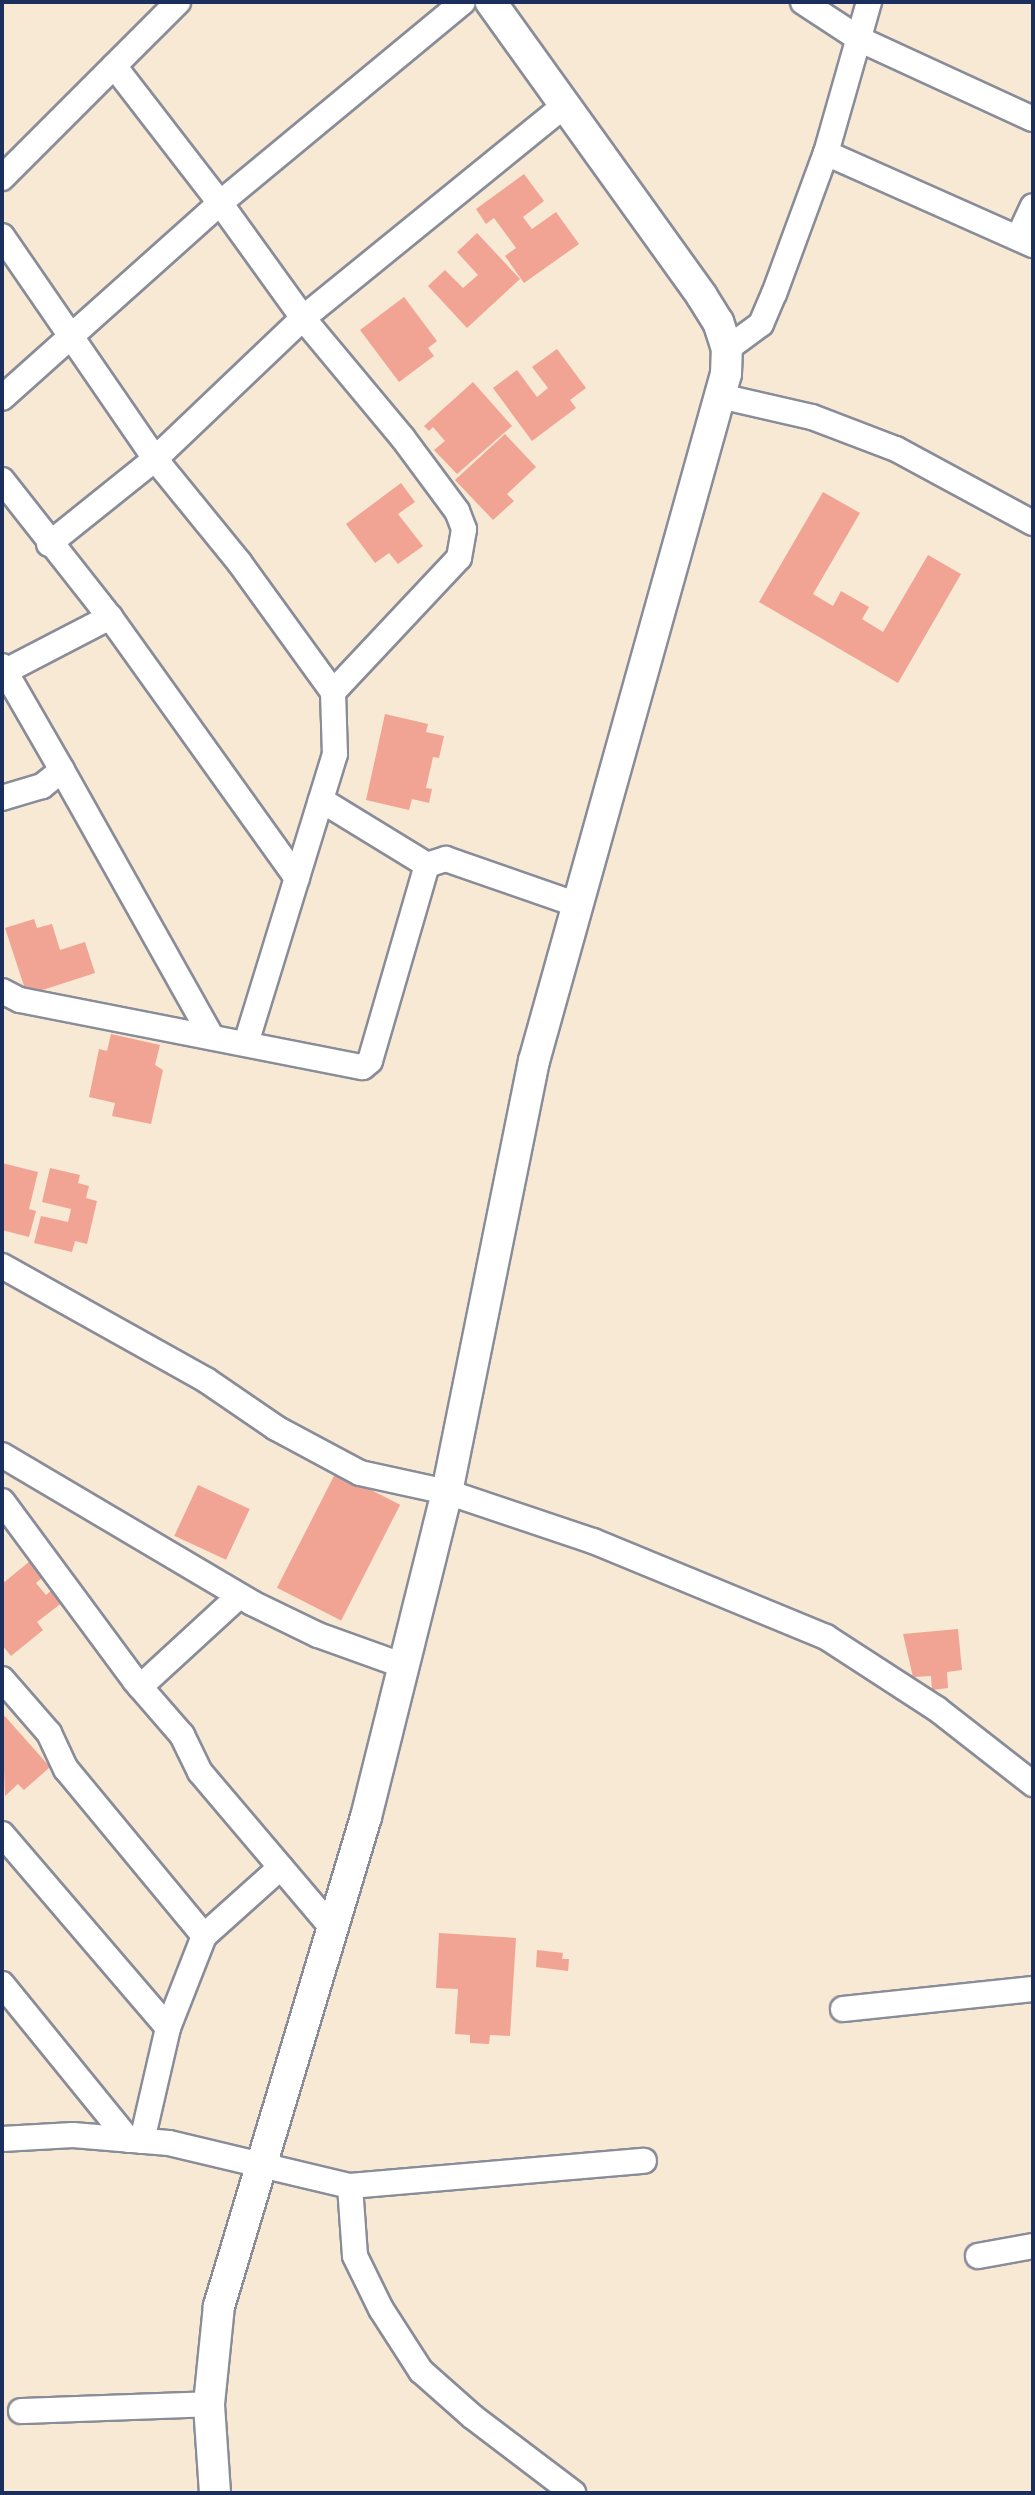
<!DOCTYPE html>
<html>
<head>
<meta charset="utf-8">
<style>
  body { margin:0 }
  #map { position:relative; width:1035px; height:2495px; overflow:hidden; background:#f7e9d4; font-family:"IM FELL Great Primer",serif }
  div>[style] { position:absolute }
  .building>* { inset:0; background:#f1a493; transform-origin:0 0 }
  .roads { filter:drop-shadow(2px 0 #898c99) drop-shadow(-2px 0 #898c99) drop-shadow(0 2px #898c99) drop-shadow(0 -2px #898c99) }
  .minor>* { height:24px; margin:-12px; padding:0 12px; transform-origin:12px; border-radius:12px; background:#fff }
  .tertiary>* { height:30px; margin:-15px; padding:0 15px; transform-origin:15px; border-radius:15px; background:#fff }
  span { translate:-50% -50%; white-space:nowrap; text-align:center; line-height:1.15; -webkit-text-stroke:5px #fbf7ec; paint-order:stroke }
  .frame { position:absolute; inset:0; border:4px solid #1b2f5e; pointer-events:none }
</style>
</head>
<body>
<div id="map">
  <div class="building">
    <i style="clip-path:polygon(524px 174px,544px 201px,523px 217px,532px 229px,556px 212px,579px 244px,524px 283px,505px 256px,516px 248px,494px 218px,486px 224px,476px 209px)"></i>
    <i style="clip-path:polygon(477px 233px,520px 279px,467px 328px,428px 286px,445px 270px,463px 288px,478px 275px,457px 252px)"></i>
    <i style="clip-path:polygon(404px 297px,437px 341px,428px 348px,434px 356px,399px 382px,360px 330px)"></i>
    <i style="clip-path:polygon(557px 349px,586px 388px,570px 400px,576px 408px,532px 441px,493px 388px,517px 370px,537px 397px,548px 388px,532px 367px)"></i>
    <i style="clip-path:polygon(473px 382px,512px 426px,457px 474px,434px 450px,445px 441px,433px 427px,429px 431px,424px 426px)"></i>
    <i style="clip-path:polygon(505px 434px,536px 467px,507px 494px,514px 501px,493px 520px,455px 480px)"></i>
    <i style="clip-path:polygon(401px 483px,415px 502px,398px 514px,423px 546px,398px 564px,389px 553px,375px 563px,346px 524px)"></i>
    <i style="clip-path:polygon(823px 492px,860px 513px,813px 594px,833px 606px,841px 591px,869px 607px,862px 619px,883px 632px,928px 555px,961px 574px,898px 683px,759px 602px)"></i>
    <i style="clip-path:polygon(385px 714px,428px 724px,426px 732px,444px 736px,439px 758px,433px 757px,426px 788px,432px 789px,429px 803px,412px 799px,409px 810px,366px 800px)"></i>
    <i style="clip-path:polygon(34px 919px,37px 928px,52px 924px,60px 950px,85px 942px,95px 973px,27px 995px,5px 928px)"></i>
    <i style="clip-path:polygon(111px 1034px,160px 1045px,155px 1065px,163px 1070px,151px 1124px,112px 1116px,115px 1103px,89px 1097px,99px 1049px,107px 1051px)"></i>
    <i style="clip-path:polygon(2px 1163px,38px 1172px,29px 1209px,36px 1211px,29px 1237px,2px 1230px)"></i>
    <i style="clip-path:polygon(50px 1168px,80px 1175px,78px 1183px,89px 1186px,86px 1198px,97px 1201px,87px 1244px,75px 1241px,72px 1252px,34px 1243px,41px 1216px,68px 1222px,71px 1209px,42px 1202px)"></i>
    <i style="left:336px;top:1472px;width:72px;height:130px;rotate:27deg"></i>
    <i style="left:198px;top:1485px;width:57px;height:56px;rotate:25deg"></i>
    <i style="clip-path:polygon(30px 1561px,43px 1577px,36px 1583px,46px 1595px,53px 1589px,63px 1602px,37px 1622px,43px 1630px,11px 1656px,2px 1645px,2px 1584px)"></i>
    <i style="clip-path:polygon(958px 1629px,962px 1670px,947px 1672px,948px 1688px,932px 1690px,931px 1676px,913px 1677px,903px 1634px)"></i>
    <i style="clip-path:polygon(2px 1713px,50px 1767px,24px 1790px,18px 1784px,5px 1796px)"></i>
    <i style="clip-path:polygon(439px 1933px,516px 1938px,510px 2036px,490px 2035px,489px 2044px,470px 2043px,470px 2035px,455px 2034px,458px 1989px,436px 1988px)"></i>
    <i style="clip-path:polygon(537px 1950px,563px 1953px,562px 1959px,569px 1959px,568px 1971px,536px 1967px)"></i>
  </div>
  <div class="roads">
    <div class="minor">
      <i style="left:803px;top:2px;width:69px;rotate:33.2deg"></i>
      <i style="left:861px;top:40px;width:189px;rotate:24.7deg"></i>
      <i style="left:826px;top:153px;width:227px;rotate:24deg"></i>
      <i style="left:2px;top:178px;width:249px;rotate:-45deg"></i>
      <i style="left:2px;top:236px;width:270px;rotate:55.5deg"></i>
      <i style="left:155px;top:459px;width:133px;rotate:50.8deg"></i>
      <i style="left:239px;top:562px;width:160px;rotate:54.1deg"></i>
      <i style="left:333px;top:692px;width:62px;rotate:88.2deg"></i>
      <i style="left:335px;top:754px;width:302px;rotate:107.1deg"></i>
      <i style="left:1018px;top:238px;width:35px;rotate:-65deg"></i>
      <i style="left:727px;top:349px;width:42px;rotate:-36.3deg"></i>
      <i style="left:761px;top:324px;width:33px;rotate:-67deg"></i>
      <i style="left:774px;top:294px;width:150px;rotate:-69.8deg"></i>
      <i style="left:826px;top:153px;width:157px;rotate:-74.1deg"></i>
      <i style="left:720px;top:396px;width:94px;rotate:12.9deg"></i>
      <i style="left:812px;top:417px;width:90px;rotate:20.9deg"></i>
      <i style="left:896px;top:449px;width:156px;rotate:28.4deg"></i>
      <i style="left:2px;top:398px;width:292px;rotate:-41.8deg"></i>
      <i style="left:220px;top:203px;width:173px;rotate:-127.7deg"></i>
      <i style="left:2px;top:480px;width:174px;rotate:51.8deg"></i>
      <i style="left:110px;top:617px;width:321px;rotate:54.4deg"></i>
      <i style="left:49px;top:544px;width:136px;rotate:-38.7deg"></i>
      <i style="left:155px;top:459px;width:204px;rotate:-43.6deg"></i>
      <i style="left:303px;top:318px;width:335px;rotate:-39.1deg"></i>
      <i style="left:2px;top:666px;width:120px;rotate:60deg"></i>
      <i style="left:62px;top:770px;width:26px;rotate:141deg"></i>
      <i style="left:42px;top:786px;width:42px;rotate:163.3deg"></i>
      <i style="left:2px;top:673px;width:122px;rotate:-27.4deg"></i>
      <i style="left:333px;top:692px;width:184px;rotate:-46.8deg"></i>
      <i style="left:459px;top:558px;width:29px;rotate:-80deg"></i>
      <i style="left:464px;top:529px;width:19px;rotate:-111deg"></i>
      <i style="left:457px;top:511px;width:92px;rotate:-126.6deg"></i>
      <i style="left:402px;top:437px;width:155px;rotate:-129.8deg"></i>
      <i style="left:303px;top:318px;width:142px;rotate:-125.8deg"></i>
      <i style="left:220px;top:203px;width:315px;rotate:-39.6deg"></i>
      <i style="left:62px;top:770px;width:306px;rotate:60.7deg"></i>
      <i style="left:321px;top:800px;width:124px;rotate:31.5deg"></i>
      <i style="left:2px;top:991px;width:20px;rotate:27deg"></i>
      <i style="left:20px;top:1000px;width:349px;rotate:11.1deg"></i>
      <i style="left:363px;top:1067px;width:9px;rotate:-41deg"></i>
      <i style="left:370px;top:1061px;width:204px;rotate:-73.8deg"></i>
      <i style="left:427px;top:865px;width:20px;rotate:-18deg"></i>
      <i style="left:446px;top:859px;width:140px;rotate:19.2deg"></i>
      <i style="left:2px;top:1266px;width:234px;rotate:29.2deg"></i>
      <i style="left:206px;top:1380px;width:85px;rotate:34.4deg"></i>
      <i style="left:276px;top:1428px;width:95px;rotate:28.2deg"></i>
      <i style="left:360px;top:1473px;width:89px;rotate:12.3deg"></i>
      <i style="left:447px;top:1492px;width:154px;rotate:18.6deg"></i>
      <i style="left:593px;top:1541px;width:252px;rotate:22.4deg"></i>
      <i style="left:826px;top:1637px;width:132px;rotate:33deg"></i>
      <i style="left:937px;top:1709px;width:122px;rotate:38deg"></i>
      <i style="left:2px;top:1455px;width:291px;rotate:30.6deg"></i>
      <i style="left:252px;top:1603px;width:73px;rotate:25.9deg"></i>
      <i style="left:318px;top:1635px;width:91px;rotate:19.8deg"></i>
      <i style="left:2px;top:1501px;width:224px;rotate:53.5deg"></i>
      <i style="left:135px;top:1681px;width:72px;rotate:49deg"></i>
      <i style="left:182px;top:1735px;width:41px;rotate:64.1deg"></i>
      <i style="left:200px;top:1772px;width:207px;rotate:49.7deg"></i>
      <i style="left:2px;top:1679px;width:72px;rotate:49deg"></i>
      <i style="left:49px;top:1733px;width:40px;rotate:65deg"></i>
      <i style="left:66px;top:1769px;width:217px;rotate:50.4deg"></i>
      <i style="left:204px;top:1936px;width:99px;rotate:111.4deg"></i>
      <i style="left:140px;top:1687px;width:134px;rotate:-42.6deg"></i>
      <i style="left:2px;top:1834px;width:255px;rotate:49.4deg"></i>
      <i style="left:168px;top:2028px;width:116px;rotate:103deg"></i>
      <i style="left:204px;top:1936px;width:103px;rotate:-41.9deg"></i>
      <i style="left:2px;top:1984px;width:201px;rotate:50.9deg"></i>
      <i style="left:843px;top:2009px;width:191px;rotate:-6deg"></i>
      <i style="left:2px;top:2139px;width:71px;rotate:-3.2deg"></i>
      <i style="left:73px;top:2135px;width:96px;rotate:4.8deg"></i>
      <i style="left:169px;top:2143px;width:186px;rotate:13.4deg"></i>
      <i style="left:350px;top:2186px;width:295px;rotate:-4.9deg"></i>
      <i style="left:350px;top:2186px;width:70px;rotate:85.9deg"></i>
      <i style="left:355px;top:2256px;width:59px;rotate:63.9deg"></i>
      <i style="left:381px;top:2309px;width:74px;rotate:57.2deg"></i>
      <i style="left:421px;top:2371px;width:69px;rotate:41.5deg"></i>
      <i style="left:473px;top:2417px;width:126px;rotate:37.2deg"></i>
      <i style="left:978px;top:2256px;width:56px;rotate:-10.3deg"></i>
      <i style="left:21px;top:2411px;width:188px;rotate:-2.1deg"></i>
    </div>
    <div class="tertiary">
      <i style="left:215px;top:2493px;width:89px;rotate:-93.9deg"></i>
      <i style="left:209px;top:2404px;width:99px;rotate:-84.2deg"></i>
      <i style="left:219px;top:2306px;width:511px;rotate:-73.27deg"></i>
      <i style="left:366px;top:1817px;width:335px;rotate:-76deg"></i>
      <i style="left:447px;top:1492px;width:440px;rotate:-78.6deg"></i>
      <i style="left:534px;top:1061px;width:713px;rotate:-74.39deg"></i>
      <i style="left:726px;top:374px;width:25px;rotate:-88deg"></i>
      <i style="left:727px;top:349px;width:28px;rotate:-108deg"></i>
      <i style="left:718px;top:322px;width:31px;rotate:-122deg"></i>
      <i style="left:702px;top:296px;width:362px;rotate:-125.7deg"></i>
    </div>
  </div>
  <div class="frame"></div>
</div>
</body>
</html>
